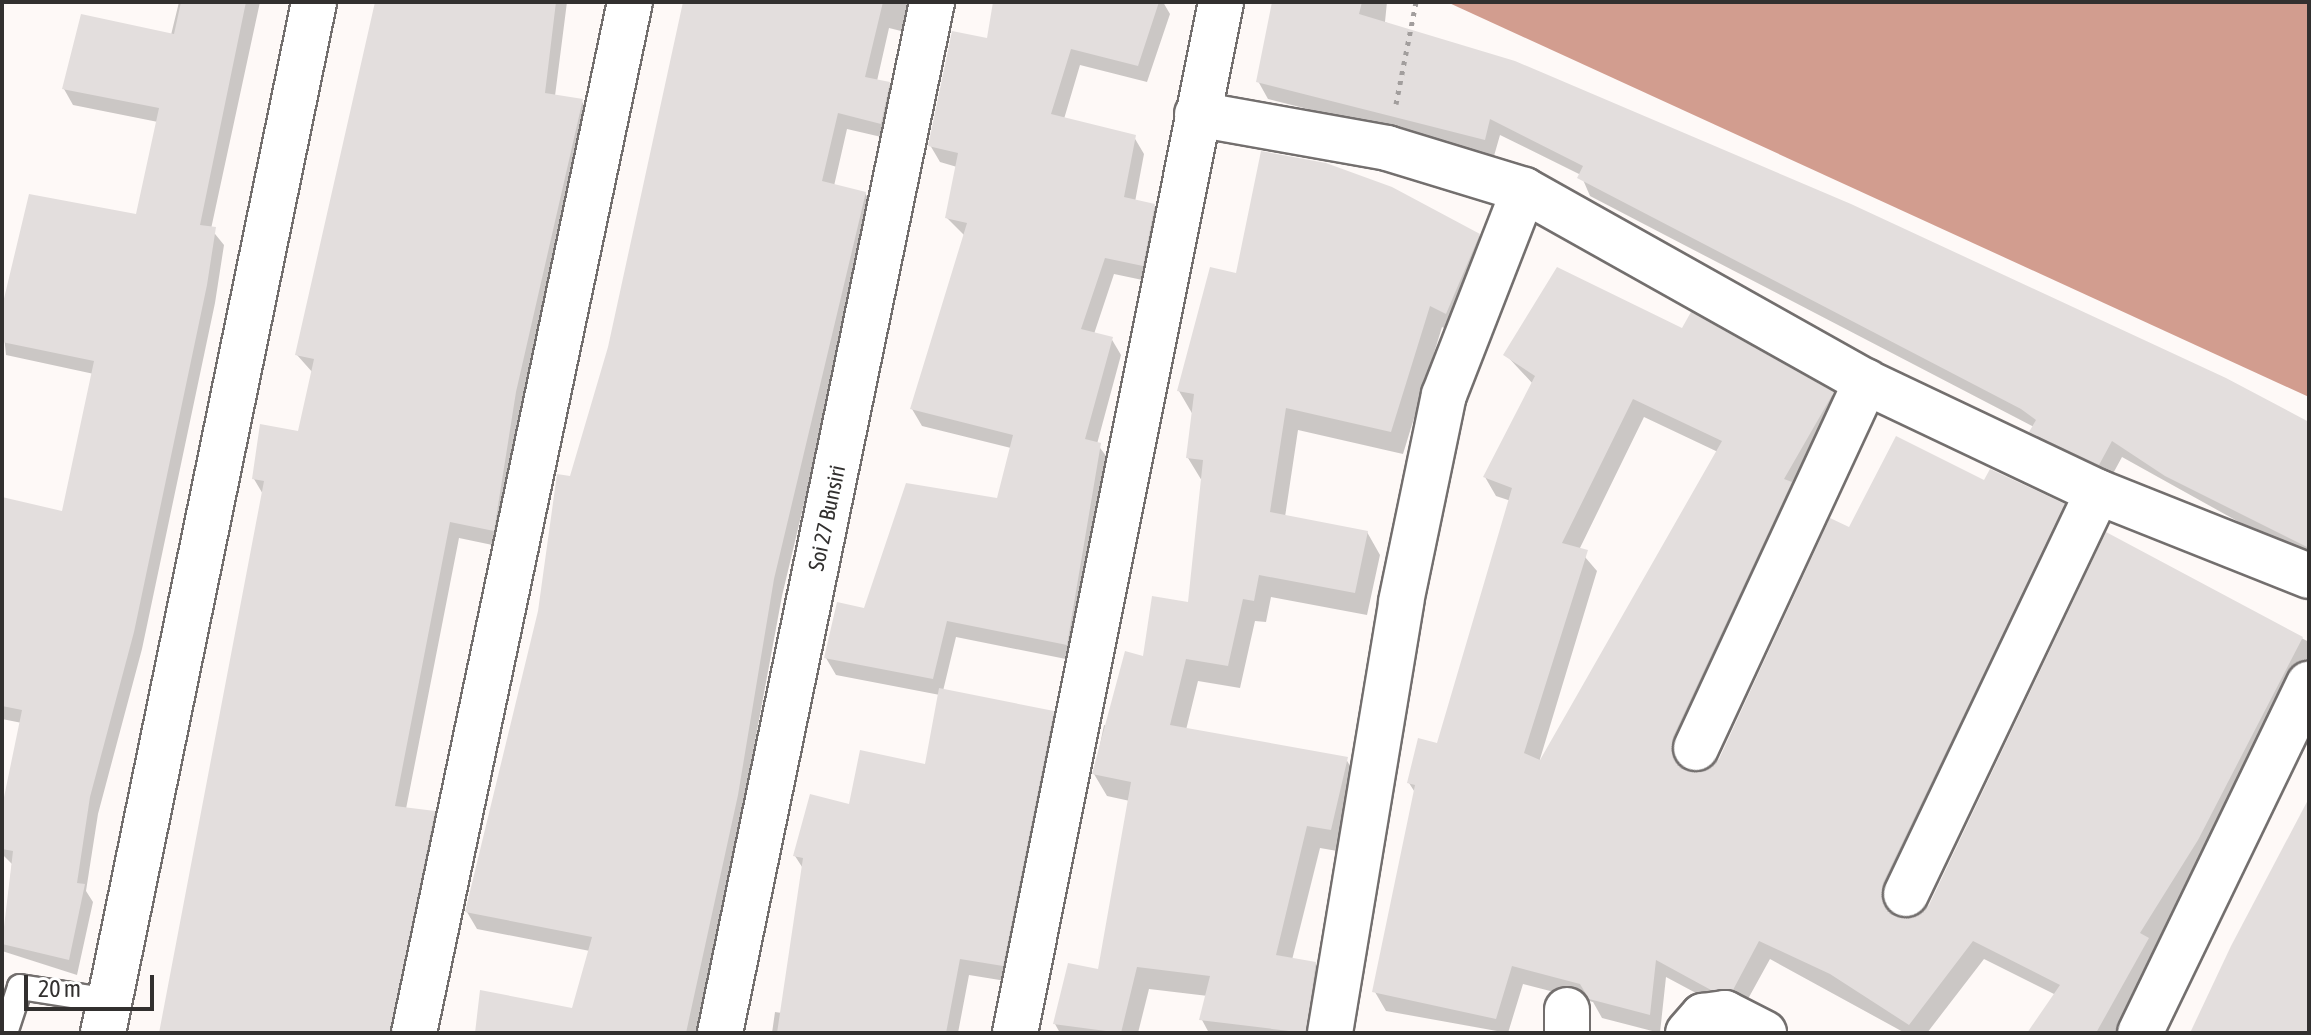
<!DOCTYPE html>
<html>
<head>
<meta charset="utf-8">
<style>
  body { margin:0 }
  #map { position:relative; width:2311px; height:1035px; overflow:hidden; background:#fef9f7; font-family:"Asap Condensed",sans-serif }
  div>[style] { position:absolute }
  .water>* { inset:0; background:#d29d8f }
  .shadow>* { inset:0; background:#0003 }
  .building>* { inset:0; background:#e3dedd }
  .path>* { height:5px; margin-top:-2.5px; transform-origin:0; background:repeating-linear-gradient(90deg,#a29e9d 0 4px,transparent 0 10px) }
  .roads { filter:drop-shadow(2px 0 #736f6e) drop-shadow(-2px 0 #736f6e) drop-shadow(0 2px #736f6e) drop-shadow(0 -2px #736f6e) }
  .service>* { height:24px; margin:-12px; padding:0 12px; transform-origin:12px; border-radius:12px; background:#fff }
  .minor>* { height:44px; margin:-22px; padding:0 22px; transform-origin:22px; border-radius:22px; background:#fff }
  span { translate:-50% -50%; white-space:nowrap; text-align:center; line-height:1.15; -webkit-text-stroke:8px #fff; paint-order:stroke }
  .street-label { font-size:22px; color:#32302f }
  .frame { position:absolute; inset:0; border:4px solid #32302f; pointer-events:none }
  .scale { position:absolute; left:24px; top:975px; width:130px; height:36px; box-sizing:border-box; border:4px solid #32302f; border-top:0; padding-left:10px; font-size:24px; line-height:28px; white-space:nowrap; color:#32302f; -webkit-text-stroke:6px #fff; paint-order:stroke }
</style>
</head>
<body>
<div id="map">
  <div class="water">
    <i style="clip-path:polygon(1447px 2px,2309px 2px,2309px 397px)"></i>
  </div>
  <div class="shadow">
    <i style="clip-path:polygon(179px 2px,260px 2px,211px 229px,224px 245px,215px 303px,142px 649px,98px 814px,86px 891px,93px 902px,77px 975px,2px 951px,12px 864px,2px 854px,2px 826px,22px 723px,2px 719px,2px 499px,64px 514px,94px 374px,6px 355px,2px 316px,137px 216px,158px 122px,73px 105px,64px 89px,171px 35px)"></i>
    <i style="clip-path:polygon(378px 2px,567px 2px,555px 96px,581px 100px,591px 117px,502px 547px,459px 538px,406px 809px,434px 812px,443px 829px,401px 1033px,160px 1033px,264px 496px,254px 479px,300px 433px,313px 373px,297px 355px)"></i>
    <i style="clip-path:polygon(684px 2px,913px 2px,905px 32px,889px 28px,877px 81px,889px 84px,898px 101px,890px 139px,847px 129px,834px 186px,865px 193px,874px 210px,782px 596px,701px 1033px,477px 1033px,573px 1011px,590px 951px,477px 929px,467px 912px,610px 348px)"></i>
    <i style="clip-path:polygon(995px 2px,1163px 2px,1170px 14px,1147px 82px,1080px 65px,1064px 119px,1134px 137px,1144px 154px,1135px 202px,1154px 206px,1164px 223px,1152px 282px,1114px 274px,1094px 334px,1111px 338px,1121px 355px,1097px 444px,1110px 461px,1076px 661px,956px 637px,943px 691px,1053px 713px,1062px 729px,1012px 982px,969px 975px,958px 1033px,772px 1033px,775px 1012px,782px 1013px,804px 870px,795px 856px,851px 807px,927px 766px,940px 695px,836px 675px,826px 658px,866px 610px,998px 501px,1011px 448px,922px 426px,912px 409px,965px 236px,947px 218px,957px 167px,940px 162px,930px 145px,988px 40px)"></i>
    <i style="clip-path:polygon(1275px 2px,1387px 2px,1385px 22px,2309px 423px,2309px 561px,2122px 457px,2109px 481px,2042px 449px,2034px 427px,1590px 196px,1581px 175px,1500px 135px,1494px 156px,1268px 99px,1258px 81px)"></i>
    <i style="clip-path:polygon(1479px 235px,1492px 258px,1459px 335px,1442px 327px,1403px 454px,1298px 430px,1285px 517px,1367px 532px,1380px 555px,1367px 615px,1271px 597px,1266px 622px,1255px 621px,1240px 688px,1198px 681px,1186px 730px,1346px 759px,1359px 781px,1343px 852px,1320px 848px,1292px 960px,1315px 963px,1328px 986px,1322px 1033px,1209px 1033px,1202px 1020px,1208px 996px,1149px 989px,1138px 1033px,1060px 1033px,1055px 1024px,1099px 971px,1130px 801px,1107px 796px,1094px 774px,1104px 725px,1112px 727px,1145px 658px,1190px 604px,1202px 481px,1188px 458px,1193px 415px,1179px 391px,1237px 276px)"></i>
    <i style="clip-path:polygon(evenodd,1682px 331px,1832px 394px,1843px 413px,1681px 769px,1699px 775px,1720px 760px,1850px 530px,1985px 483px,2063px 505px,2074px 524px,1893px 903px,1894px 919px,1920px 917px,1930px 906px,2107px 535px,2309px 642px,2309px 684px,2217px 834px,2115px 1033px,2029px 1033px,2056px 995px,1984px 959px,1927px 1033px,1905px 1033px,1770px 959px,1743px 1008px,1724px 1008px,1666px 977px,1660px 1033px,1602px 1018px,1593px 1002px,1523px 984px,1508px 1033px,1386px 1011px,1375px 992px,1416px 794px,1409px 783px,1438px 745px,1511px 501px,1496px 496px,1485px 477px,1533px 384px,1506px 355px,1682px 331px,1644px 417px,1718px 452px,1537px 769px,1597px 571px,1579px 550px,1644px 417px)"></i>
  </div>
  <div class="building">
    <i style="clip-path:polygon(181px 2px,246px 2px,200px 225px,216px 227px,207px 285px,134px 632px,90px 797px,77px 883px,85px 884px,69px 960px,2px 944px,13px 851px,2px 849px,2px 807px,22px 710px,2px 706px,2px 497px,62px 511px,94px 361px,2px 342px,2px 307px,29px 194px,136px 214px,159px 108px,62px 89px,81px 14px,174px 34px)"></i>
    <i style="clip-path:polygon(375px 2px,556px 2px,545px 93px,583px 99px,516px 392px,494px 531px,450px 522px,395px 806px,435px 811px,390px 1033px,159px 1033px,264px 481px,252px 479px,260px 424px,298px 431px,314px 359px,295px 355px)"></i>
    <i style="clip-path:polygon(683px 2px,883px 2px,865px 77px,890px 82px,881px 124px,838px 113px,822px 181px,866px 192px,774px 579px,738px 795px,686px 1033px,475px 1033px,480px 990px,572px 1008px,592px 937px,465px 912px,538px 611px,557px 474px,570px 476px,608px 347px)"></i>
    <i style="clip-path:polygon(993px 2px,1159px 2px,1138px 66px,1071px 49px,1051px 114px,1136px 135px,1124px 197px,1155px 204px,1143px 266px,1105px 258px,1081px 329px,1113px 337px,1085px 439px,1101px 443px,1067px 645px,947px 621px,933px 679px,824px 658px,837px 602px,864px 608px,906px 483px,997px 498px,1013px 435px,910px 409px,967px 223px,945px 218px,958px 153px,928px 146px,952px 31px,987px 38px)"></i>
    <i style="clip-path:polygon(1272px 2px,1362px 2px,1359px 14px,1515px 61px,1851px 204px,2226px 378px,2309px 422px,2309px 548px,2165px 476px,2112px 441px,2099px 465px,2029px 432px,2036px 420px,2021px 409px,1577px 178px,1583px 166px,1490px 119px,1485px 140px,1256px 82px)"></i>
    <i style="clip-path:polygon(1261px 151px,1326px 163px,1392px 187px,1480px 234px,1446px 314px,1430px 306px,1391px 432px,1286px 408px,1270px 512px,1368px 531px,1355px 593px,1259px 575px,1254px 601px,1243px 599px,1228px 666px,1186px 659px,1170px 725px,1348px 757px,1331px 830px,1307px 826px,1276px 955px,1316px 962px,1306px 1033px,1199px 1020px,1210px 976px,1137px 967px,1121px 1033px,1053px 1024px,1068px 963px,1098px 969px,1131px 782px,1092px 774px,1125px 651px,1143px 656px,1152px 596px,1188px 602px,1203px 460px,1186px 458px,1194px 394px,1177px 391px,1210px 267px,1236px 273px)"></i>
    <i style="clip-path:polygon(evenodd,1557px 267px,1682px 328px,1691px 312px,1834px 392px,1784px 479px,1792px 482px,1673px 737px,1671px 751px,1685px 770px,1699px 773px,1719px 759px,1830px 518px,1849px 527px,1896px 436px,1984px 480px,1990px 469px,2065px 504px,1883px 883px,1881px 897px,1895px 916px,1909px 919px,1929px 905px,2106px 532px,2303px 637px,2198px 840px,2140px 933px,2149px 938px,2096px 1033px,2027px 1033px,2060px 985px,1973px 941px,1909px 1025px,1830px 974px,1759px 941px,1733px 990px,1711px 990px,1656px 960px,1650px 1015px,1589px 999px,1580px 984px,1512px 966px,1496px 1019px,1372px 992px,1415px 785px,1407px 783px,1418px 738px,1437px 743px,1512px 488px,1483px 477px,1535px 376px,1503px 355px,1557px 267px,1633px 399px,1722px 441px,1540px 760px,1524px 753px,1588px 550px,1562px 543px,1633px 399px)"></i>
    <i style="clip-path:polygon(939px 688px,1054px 711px,1003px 966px,960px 959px,946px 1033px,777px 1033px,803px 858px,793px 856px,810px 794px,849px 804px,860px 750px,925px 764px)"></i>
    <i style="clip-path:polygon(2309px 798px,2309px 1033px,2190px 1033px,2231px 946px)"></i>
  </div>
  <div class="path">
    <i style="left:1396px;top:104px;width:104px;rotate:-78.9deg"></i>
  </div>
  <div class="roads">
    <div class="service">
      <i style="left:5px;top:1033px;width:48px;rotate:-71.9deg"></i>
      <i style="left:20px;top:987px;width:90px;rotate:8.9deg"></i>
    </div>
    <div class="minor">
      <i style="left:1197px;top:114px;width:193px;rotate:10.1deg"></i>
      <i style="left:1387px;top:148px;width:143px;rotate:17deg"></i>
      <i style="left:1524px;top:190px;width:392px;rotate:29.3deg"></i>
      <i style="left:1866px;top:382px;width:257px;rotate:25.4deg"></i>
      <i style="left:2098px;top:492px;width:227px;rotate:21.7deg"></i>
      <i style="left:1696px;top:748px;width:404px;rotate:-65.1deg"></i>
      <i style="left:1906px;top:894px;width:445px;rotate:-64.5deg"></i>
      <i style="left:1567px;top:1010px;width:23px;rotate:90deg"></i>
      <i style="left:103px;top:1033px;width:1052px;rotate:-78.43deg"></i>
      <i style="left:414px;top:1033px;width:1053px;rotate:-78.17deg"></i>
      <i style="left:720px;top:1033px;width:1053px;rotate:-78.38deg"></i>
      <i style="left:1015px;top:1033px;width:1051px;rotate:-78.7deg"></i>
      <i style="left:1330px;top:1033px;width:437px;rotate:-80.6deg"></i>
      <i style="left:1401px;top:602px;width:211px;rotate:-78.3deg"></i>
      <i style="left:1444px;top:395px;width:220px;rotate:-68.7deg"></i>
      <i style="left:1688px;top:1033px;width:23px;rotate:-49deg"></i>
      <i style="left:1703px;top:1016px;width:22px;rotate:-8deg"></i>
      <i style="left:1725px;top:1013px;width:44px;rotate:27.1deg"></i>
      <i style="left:2140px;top:1033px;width:388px;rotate:-64.2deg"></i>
    </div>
  </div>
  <div class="street-label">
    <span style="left:827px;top:518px;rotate:-78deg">Soi 27 Bunsiri</span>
  </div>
  <div class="frame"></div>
  <div class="scale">20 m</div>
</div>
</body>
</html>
